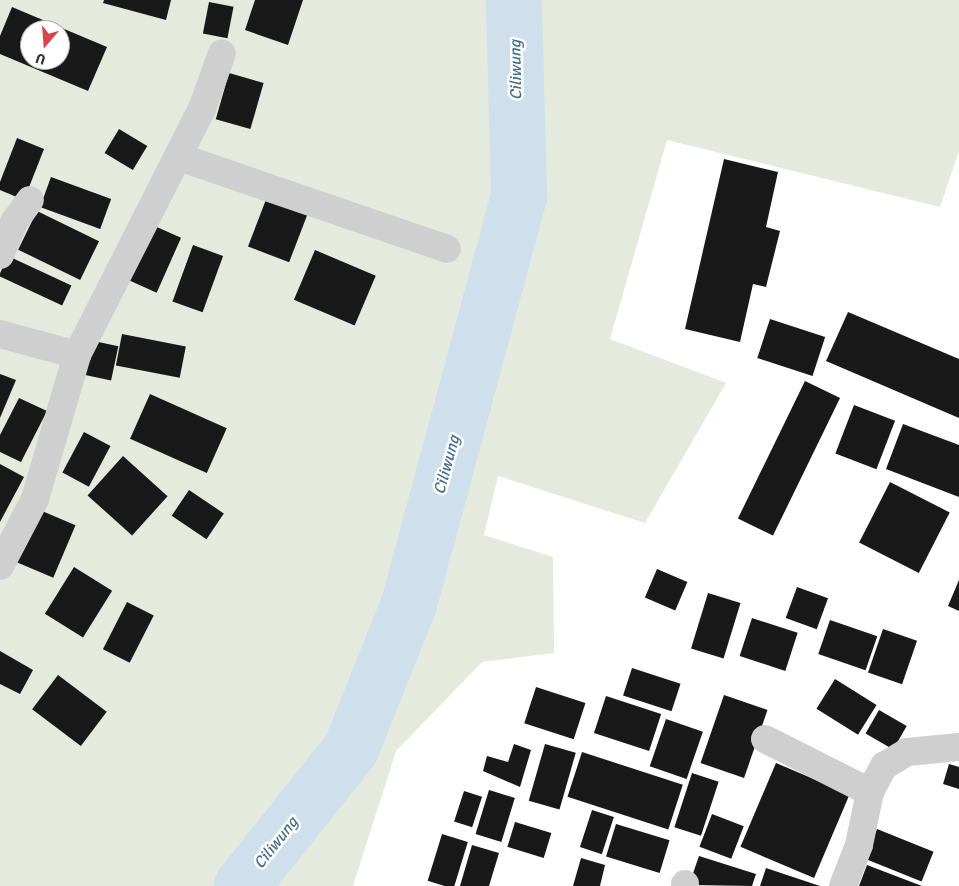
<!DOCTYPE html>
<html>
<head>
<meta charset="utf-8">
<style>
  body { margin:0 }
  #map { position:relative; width:959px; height:886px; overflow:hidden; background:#fff; font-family:Signika,sans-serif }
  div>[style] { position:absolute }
  .green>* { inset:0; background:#e4eade }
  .river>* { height:56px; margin:-28px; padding:0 28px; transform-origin:28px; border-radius:28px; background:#cfdfeb }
  .building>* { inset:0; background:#191919; transform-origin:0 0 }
  .street>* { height:28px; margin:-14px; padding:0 14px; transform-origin:14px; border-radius:14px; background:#cfcfcf }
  span { translate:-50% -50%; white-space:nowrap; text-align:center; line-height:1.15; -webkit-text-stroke:5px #fff; paint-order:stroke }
  .water-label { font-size:16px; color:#456e8e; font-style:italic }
  .north { position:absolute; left:20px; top:20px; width:50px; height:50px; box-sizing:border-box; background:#fff; border:1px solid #adadad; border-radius:50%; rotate:198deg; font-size:14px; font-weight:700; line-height:20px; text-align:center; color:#323232 }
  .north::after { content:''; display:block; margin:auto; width:18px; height:22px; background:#d84447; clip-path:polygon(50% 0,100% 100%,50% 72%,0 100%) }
</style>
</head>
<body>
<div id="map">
  <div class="green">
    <i style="clip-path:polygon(evenodd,0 0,959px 0,959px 151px,940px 207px,667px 140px,610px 339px,726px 383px,645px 523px,498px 476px,484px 535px,553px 557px,554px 653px,482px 662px,396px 751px,353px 886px,0 886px,0 0,30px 30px,60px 30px,60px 60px,30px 60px,30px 30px)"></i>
  </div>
  <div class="river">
    <i style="left:242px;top:886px;width:175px;rotate:-51.5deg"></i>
    <i style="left:351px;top:749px;width:156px;rotate:-68.2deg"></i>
    <i style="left:409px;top:604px;width:424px;rotate:-74.9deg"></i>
    <i style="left:519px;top:195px;width:195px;rotate:-91.5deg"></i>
  </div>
  <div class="building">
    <i style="clip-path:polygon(104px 0,171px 0,166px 20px,103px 3px)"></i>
    <i style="clip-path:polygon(255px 0,303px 0,288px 45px,245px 30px)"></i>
    <i style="left:209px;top:2px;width:25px;height:32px;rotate:11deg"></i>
    <i style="clip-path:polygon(evenodd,12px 7px,107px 47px,88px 91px,0 54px,0 36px,12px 7px,30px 30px,60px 30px,60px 60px,30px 60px,30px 30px)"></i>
    <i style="left:229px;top:73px;width:36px;height:48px;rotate:16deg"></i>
    <i style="left:119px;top:129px;width:33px;height:28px;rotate:31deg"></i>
    <i style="clip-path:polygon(17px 138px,44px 149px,24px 200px,0 190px,0 182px)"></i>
    <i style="clip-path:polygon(724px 159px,778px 172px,766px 227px,780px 231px,766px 287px,753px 284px,740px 342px,685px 329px)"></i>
    <i style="left:51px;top:177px;width:64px;height:32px;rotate:20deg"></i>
    <i style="left:267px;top:197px;width:44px;height:53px;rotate:21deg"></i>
    <i style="left:37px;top:211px;width:69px;height:43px;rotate:26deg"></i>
    <i style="left:150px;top:224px;width:34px;height:60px;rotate:24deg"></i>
    <i style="left:193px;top:245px;width:32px;height:60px;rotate:20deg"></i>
    <i style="left:315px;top:250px;width:66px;height:54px;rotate:23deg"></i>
    <i style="left:8px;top:256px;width:70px;height:22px;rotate:25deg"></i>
    <i style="clip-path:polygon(848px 312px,959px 359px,959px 418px,826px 361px)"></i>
    <i style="left:770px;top:319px;width:58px;height:41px;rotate:18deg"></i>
    <i style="left:122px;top:334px;width:65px;height:32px;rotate:11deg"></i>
    <i style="left:89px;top:340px;width:30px;height:35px;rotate:12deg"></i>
    <i style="clip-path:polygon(0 374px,16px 380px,0 418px)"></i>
    <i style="left:805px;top:381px;width:39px;height:153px;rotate:26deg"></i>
    <i style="left:150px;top:394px;width:84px;height:49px;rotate:24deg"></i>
    <i style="clip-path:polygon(19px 398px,47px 411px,21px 462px,0 452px,0 435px)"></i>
    <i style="left:854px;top:405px;width:44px;height:52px;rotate:21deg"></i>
    <i style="clip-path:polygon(903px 424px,959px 445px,959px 497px,886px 469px)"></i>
    <i style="left:84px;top:432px;width:30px;height:46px;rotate:28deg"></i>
    <i style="left:123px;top:456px;width:60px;height:53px;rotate:42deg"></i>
    <i style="clip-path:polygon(0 464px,24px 477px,0 522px)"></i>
    <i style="left:890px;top:482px;width:67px;height:68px;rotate:27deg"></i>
    <i style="left:189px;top:490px;width:42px;height:31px;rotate:34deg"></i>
    <i style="left:35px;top:508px;width:44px;height:57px;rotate:23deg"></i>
    <i style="left:74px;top:567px;width:45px;height:55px;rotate:32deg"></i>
    <i style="left:657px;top:569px;width:33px;height:31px;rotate:23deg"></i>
    <i style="clip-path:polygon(959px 580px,959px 611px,948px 606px)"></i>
    <i style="left:797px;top:587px;width:33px;height:33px;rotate:20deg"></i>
    <i style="left:708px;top:593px;width:34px;height:58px;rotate:17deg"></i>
    <i style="left:127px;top:602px;width:30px;height:53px;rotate:27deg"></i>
    <i style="left:752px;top:618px;width:48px;height:40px;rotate:18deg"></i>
    <i style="left:830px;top:620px;width:50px;height:36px;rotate:19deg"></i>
    <i style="left:883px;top:629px;width:36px;height:46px;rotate:19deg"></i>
    <i style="clip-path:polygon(0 651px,33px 670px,20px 694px,0 684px)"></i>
    <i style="left:632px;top:668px;width:51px;height:29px;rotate:18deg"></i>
    <i style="left:58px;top:675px;width:61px;height:43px;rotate:37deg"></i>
    <i style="left:835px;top:679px;width:49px;height:35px;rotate:32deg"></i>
    <i style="left:536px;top:687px;width:52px;height:38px;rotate:18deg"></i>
    <i style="left:724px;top:695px;width:46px;height:72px;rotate:19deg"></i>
    <i style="left:606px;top:696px;width:58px;height:39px;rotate:18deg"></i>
    <i style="left:879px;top:710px;width:32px;height:27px;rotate:30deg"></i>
    <i style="left:666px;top:719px;width:39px;height:50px;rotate:19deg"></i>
    <i style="clip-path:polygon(514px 744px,531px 750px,520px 787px,483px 771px,487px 756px,508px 762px)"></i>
    <i style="left:545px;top:744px;width:32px;height:59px;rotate:16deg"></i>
    <i style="left:582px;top:752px;width:106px;height:47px;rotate:18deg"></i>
    <i style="left:776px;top:763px;width:80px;height:91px;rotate:23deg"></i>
    <i style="clip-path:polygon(949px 764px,959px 767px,959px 789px,943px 784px)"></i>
    <i style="left:692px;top:773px;width:28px;height:57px;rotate:18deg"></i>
    <i style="left:489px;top:790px;width:27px;height:46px;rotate:17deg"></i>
    <i style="left:464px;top:791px;width:19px;height:32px;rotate:18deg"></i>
    <i style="left:592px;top:810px;width:23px;height:39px;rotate:18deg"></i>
    <i style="left:712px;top:814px;width:34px;height:35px;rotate:21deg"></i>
    <i style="left:515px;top:822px;width:38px;height:26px;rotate:17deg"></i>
    <i style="left:616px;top:824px;width:56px;height:34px;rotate:17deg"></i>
    <i style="left:877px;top:829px;width:61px;height:32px;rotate:22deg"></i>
    <i style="left:442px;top:834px;width:27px;height:49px;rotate:17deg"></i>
    <i style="clip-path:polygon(472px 845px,499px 853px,489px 886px,460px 886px)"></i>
    <i style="clip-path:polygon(699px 856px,756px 874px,752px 886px,689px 885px)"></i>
    <i style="clip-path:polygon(581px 858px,605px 865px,600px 886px,573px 886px)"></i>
    <i style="clip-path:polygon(867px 865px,922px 886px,859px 886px)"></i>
    <i style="clip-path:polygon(766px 868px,820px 886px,760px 886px)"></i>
  </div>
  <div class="street">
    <i style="left:179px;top:157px;width:283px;rotate:18.9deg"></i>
    <i style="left:0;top:255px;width:36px;rotate:-67deg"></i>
    <i style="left:14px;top:222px;width:27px;rotate:-54deg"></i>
    <i style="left:0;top:334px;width:80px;rotate:15.3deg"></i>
    <i style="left:0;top:566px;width:76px;rotate:-62.4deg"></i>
    <i style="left:35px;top:499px;width:150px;rotate:-73.7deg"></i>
    <i style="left:77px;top:355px;width:276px;rotate:-63.1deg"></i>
    <i style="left:202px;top:109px;width:59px;rotate:-70.3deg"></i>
    <i style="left:765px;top:739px;width:118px;rotate:26.8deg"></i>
    <i style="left:685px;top:886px;width:2px;rotate:-90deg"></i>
    <i style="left:843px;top:886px;width:44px;rotate:-68.7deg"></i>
    <i style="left:859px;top:845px;width:54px;rotate:-78.3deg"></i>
    <i style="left:870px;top:792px;width:30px;rotate:-62deg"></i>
    <i style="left:884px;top:766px;width:27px;rotate:-31deg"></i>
    <i style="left:907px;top:752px;width:52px;rotate:-5.5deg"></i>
  </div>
  <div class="water-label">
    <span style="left:516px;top:70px;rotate:-91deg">Ciliwung</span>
    <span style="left:447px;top:465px;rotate:-75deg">Ciliwung</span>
    <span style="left:276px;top:843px;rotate:-52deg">Ciliwung</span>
  </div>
  <div class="north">U</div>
</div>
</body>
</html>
